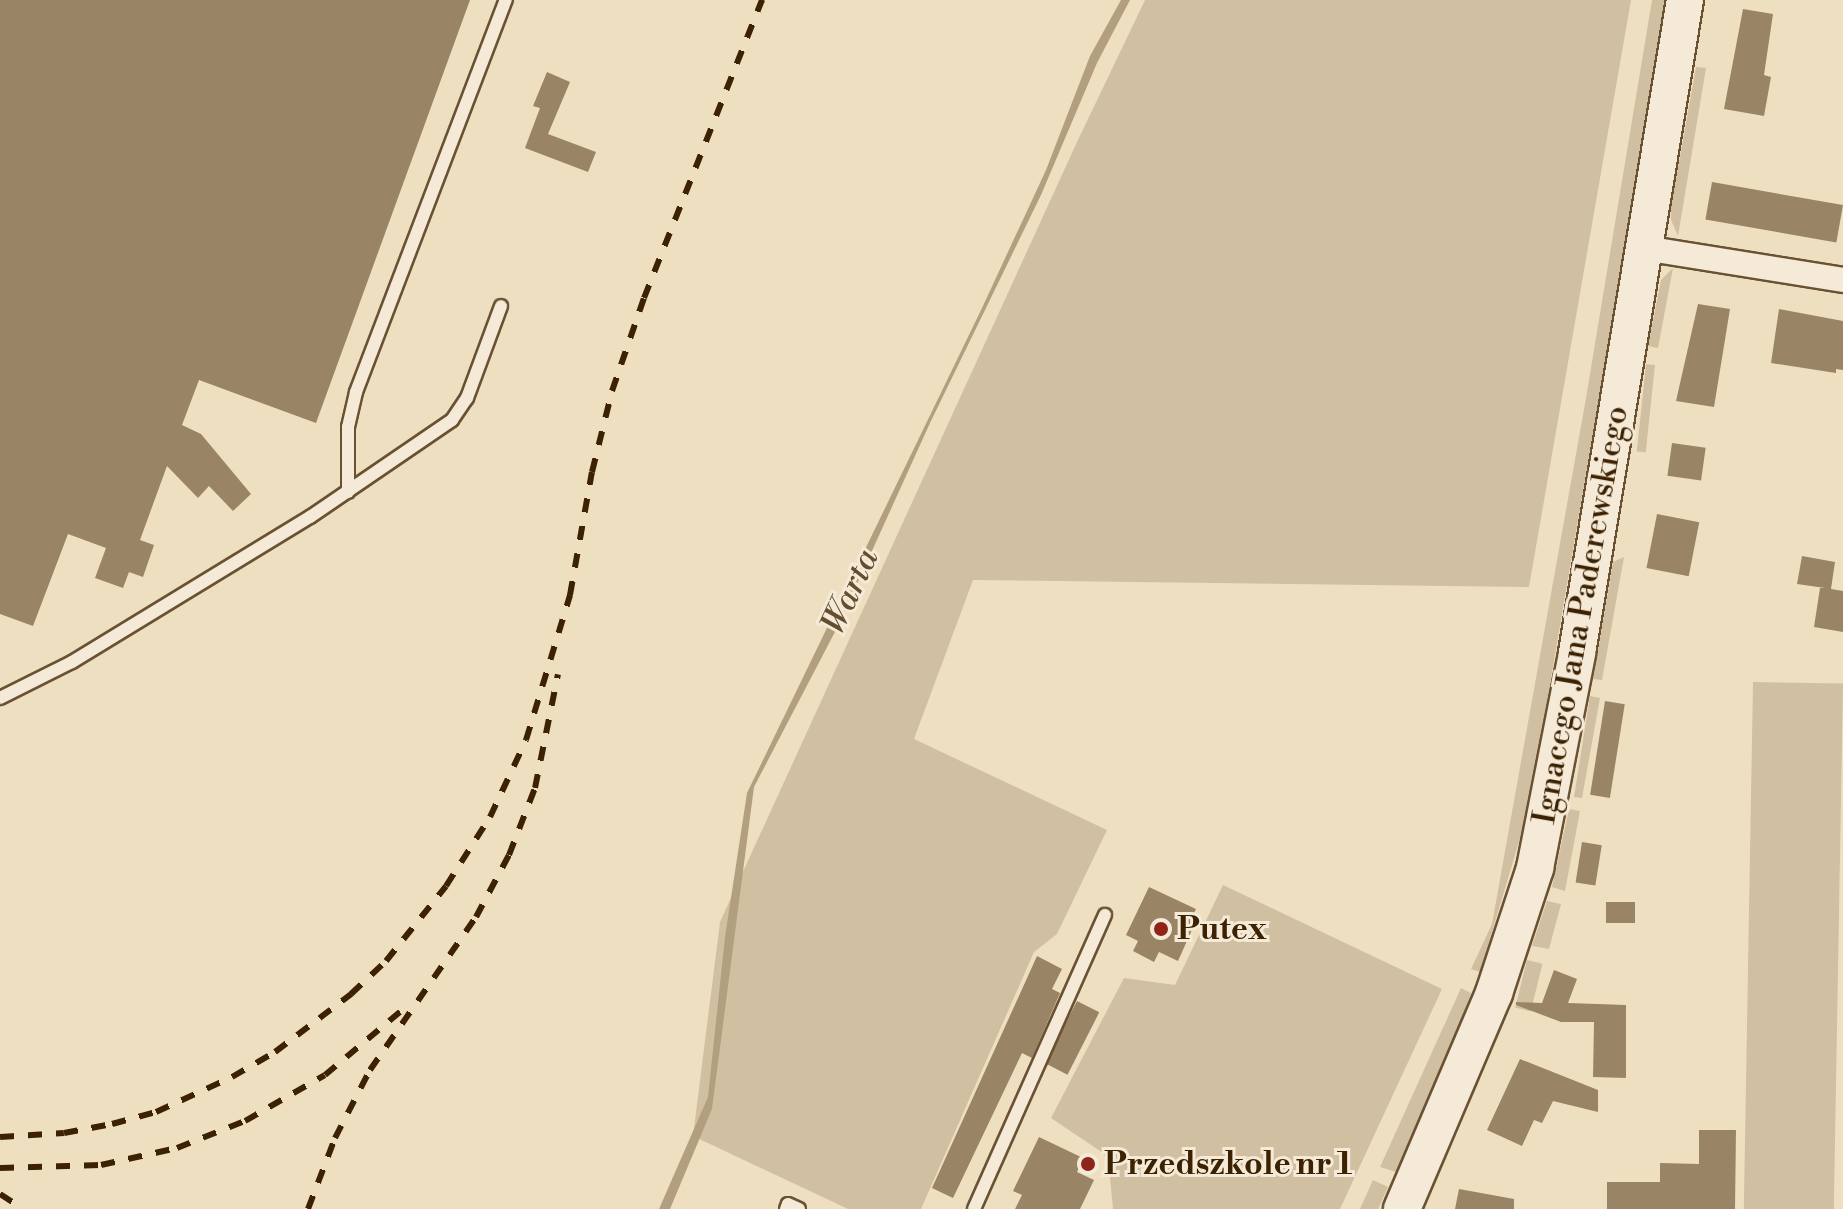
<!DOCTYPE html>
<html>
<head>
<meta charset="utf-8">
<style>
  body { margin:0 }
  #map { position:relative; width:1843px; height:1209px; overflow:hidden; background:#efdfc1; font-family:"Libre Bodoni",serif }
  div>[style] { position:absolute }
  .green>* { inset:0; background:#d1bfa1; transform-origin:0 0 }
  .water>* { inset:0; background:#b29f80 }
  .building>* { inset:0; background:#998466; transform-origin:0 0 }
  .roads { filter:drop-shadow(2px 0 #695132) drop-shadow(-2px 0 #695132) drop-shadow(0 2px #695132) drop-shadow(0 -2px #695132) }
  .service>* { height:12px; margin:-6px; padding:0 6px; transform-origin:6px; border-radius:6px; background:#f5ead7 }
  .minor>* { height:24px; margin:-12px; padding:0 12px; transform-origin:12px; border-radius:12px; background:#f5ead7 }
  .secondary>* { height:36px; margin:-18px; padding:0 18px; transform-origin:18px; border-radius:18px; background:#f5ead7 }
  .rail>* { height:6px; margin-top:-3px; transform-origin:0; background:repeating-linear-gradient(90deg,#3c2203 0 14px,transparent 0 28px) }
  .dots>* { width:22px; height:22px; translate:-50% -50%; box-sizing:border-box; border:4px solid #f5ead7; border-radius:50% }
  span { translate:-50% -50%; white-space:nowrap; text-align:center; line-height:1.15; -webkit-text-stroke:6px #f5ead7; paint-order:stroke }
  .street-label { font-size:32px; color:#3c2203 }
  .poi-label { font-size:32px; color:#3c2203; font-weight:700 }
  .left { translate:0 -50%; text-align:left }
  .water-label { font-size:34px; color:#654e2f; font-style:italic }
</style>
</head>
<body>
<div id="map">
  <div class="green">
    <i style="clip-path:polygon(1145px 0,1631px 0,1529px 587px,973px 580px,914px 739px,1107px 830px,1057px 934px,1034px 952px,921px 1209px,848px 1209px,693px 1136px,720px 922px,1077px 142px)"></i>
    <i style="clip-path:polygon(1652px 0,1667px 0,1543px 725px,1524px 825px,1480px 972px,1471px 969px,1492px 924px,1586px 398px)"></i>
    <i style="clip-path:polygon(1696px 67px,1706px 68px,1678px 236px,1671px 220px,1671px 207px)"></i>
    <i style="clip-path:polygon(1673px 268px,1658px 348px,1648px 346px,1661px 280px)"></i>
    <i style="left:1646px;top:364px;width:9px;height:88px;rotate:6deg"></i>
    <i style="clip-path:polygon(1624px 557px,1602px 680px,1593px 679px,1613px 562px)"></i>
    <i style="left:1753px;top:682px;width:90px;height:527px;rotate:1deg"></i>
    <i style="clip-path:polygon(1590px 696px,1600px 698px,1582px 798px,1574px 797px)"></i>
    <i style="clip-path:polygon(1569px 809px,1580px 811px,1565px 891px,1552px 887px)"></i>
    <i style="clip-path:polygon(1223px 885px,1442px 989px,1340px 1209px,1113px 1209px,1109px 1167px,1103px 1153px,1051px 1118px,1124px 978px,1175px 985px)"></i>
    <i style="clip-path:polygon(1547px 901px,1561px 904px,1549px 949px,1532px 946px)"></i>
    <i style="left:1527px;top:960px;width:16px;height:49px;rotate:14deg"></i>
    <i style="clip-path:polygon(1461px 988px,1471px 993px,1446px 1063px,1396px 1172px,1380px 1167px)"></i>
    <i style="clip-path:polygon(1373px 1180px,1388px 1187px,1378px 1209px,1360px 1209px)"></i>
  </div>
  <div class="water">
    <i style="clip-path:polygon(1121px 0,1130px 0,1097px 63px,1041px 195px,930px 423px,837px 628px,754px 787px,712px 1109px,670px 1209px,659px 1209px,708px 1097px,725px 937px,747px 793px,982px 308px,1046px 170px,1090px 56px)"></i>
  </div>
  <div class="building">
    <i style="clip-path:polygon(0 0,470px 0,316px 423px,199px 380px,182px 425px,201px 434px,251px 494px,233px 511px,209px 486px,198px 498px,167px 466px,140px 540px,154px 545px,143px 577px,129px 572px,123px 588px,95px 578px,106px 548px,68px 534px,33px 626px,0 614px)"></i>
    <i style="clip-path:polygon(1743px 9px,1773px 14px,1764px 75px,1771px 77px,1764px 116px,1724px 109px)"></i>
    <i style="clip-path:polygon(547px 72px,570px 82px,548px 134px,596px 152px,588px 172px,525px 148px,540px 108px,533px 106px)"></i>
    <i style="left:1712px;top:182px;width:133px;height:38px;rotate:10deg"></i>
    <i style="clip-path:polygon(1698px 304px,1730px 309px,1714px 407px,1676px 401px)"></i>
    <i style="clip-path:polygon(1779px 309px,1843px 321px,1843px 370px,1836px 369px,1836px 373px,1771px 363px)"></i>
    <i style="left:1672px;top:443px;width:34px;height:33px;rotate:8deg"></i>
    <i style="left:1657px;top:514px;width:43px;height:55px;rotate:11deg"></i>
    <i style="clip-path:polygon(1802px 556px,1835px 562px,1831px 589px,1843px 591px,1843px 632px,1814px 627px,1820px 588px,1825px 588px,1797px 584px)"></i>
    <i style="left:1605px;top:701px;width:20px;height:95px;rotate:9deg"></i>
    <i style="left:1582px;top:842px;width:20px;height:41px;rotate:9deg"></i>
    <i style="clip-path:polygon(1149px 887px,1196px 909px,1190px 921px,1195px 923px,1178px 961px,1159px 952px,1154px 962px,1133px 951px,1138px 941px,1126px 935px)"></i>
    <i style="left:1606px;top:902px;width:29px;height:21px"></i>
    <i style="clip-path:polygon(1037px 956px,1062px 969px,1052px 989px,1060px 993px,1032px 1058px,1022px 1053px,953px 1198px,932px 1188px)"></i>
    <i style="clip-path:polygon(1554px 970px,1577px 979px,1568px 1003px,1626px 1005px,1626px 1078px,1593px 1077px,1594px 1022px,1561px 1022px,1516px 1005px,1516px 1002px,1542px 1003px)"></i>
    <i style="left:1077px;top:1001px;width:25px;height:70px;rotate:27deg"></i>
    <i style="clip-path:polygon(1520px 1059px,1598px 1090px,1598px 1112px,1553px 1101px,1542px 1123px,1534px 1120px,1522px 1146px,1487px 1130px)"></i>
    <i style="clip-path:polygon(1699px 1130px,1736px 1130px,1735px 1209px,1607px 1209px,1607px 1182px,1660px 1182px,1660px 1163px,1699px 1164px)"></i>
    <i style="clip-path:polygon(1039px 1137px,1083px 1158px,1077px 1172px,1094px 1180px,1080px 1209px,1015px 1209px,1022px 1195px,1013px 1191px)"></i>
    <i style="clip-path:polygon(1459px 1189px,1514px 1199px,1514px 1209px,1455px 1209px)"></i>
  </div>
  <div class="roads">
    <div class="service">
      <i style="left:348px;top:492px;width:65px;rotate:-90deg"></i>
      <i style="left:348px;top:427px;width:36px;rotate:-77deg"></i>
      <i style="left:356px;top:392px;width:420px;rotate:-69.1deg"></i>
      <i style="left:0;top:698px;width:80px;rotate:-26.6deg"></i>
      <i style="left:72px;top:662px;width:279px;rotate:-31.4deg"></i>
      <i style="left:310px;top:517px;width:172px;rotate:-34.3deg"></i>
      <i style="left:452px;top:420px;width:27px;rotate:-56deg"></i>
      <i style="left:467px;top:398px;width:98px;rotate:-69.7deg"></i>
      <i style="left:786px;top:1209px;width:5px;rotate:-68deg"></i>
      <i style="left:788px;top:1204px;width:12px;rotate:24deg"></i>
      <i style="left:974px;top:1209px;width:322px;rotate:-66deg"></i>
    </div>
    <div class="minor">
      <i style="left:1644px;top:248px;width:202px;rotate:9.1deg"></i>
    </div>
    <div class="secondary">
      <i style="left:1402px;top:1209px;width:235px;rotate:-66.9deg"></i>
      <i style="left:1494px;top:993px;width:132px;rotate:-71.8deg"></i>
      <i style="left:1535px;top:868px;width:219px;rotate:-78.9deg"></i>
      <i style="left:1577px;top:653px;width:662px;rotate:-80.61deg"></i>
    </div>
  </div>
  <div class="rail">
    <i style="left:0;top:1137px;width:64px;rotate:-3.6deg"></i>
    <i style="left:64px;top:1133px;width:49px;rotate:-10.6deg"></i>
    <i style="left:112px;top:1124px;width:46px;rotate:-15.3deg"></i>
    <i style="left:156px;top:1112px;width:84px;rotate:-24.7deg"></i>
    <i style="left:232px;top:1077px;width:50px;rotate:-30.2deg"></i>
    <i style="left:275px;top:1052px;width:96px;rotate:-37.3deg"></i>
    <i style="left:351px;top:994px;width:48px;rotate:-43.3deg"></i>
    <i style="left:386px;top:961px;width:96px;rotate:-51.3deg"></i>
    <i style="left:446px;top:886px;width:82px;rotate:-57.5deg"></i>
    <i style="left:490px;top:817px;width:85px;rotate:-64.9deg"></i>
    <i style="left:526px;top:740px;width:152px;rotate:-73.1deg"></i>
    <i style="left:570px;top:595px;width:125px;rotate:-79.9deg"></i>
    <i style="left:592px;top:472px;width:83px;rotate:-76.1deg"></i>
    <i style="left:612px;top:391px;width:98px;rotate:-71deg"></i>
    <i style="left:644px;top:298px;width:321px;rotate:-68.4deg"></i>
    <i style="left:0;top:1168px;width:101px;rotate:-1.7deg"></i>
    <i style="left:101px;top:1165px;width:78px;rotate:-12.6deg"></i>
    <i style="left:177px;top:1148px;width:73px;rotate:-21.7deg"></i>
    <i style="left:245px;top:1121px;width:92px;rotate:-29.9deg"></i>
    <i style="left:325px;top:1075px;width:99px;rotate:-40.1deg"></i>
    <i style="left:0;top:1194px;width:27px;rotate:33deg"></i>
    <i style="left:308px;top:1209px;width:76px;rotate:-69.2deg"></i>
    <i style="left:335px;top:1138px;width:76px;rotate:-62.8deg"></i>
    <i style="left:370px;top:1070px;width:186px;rotate:-55.3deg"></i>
    <i style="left:476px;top:917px;width:70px;rotate:-62deg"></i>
    <i style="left:509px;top:855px;width:72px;rotate:-68.8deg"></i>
    <i style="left:535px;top:788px;width:116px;rotate:-78.6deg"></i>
  </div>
  <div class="dots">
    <i style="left:1161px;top:929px;background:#8f2418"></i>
    <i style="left:1088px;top:1164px;background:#8f2418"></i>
  </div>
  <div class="street-label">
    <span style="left:1581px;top:615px;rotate:-80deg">Ignacego Jana Paderewskiego</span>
  </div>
  <div class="poi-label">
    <span class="left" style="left:1177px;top:929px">Putex</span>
    <span class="left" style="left:1104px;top:1164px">Przedszkole nr 1</span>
  </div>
  <div class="water-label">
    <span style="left:851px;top:592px;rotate:-65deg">Warta</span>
  </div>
</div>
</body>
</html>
